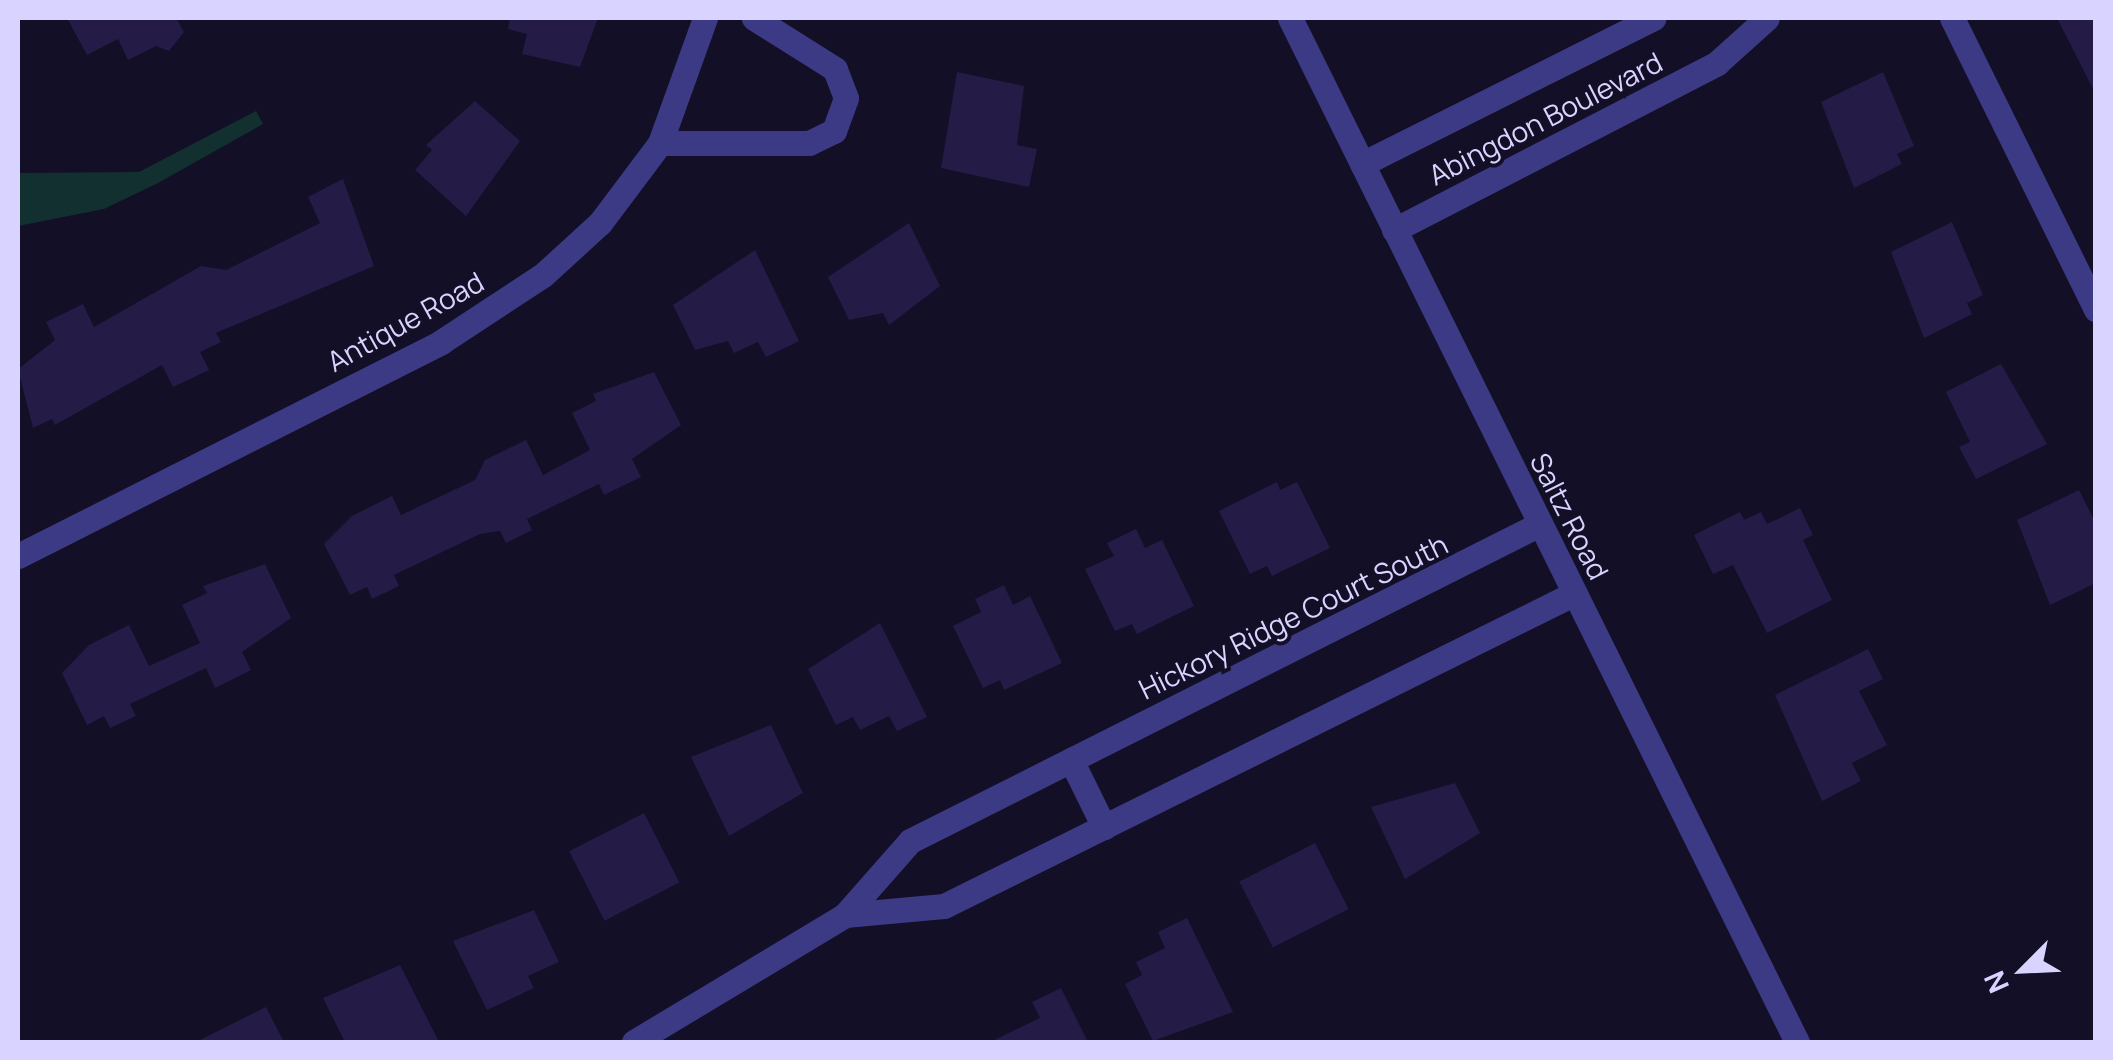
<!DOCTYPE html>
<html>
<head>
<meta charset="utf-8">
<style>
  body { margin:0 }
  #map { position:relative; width:2113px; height:1060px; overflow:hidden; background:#130f26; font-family:Manrope,sans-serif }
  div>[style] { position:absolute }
  .green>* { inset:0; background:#12302f }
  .building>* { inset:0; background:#241b47; transform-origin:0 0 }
  .minor>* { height:25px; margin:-12.5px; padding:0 12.5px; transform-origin:12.5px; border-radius:12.5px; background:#3d3a85 }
  .tertiary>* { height:25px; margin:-12.5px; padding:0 12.5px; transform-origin:12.5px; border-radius:12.5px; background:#3d3a85 }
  span { translate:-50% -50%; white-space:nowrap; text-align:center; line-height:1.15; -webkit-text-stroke:8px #130f26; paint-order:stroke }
  .street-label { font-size:28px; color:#d9d4ff }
  .frame { position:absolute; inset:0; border:20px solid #d9d4ff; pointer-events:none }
  .north { position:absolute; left:1973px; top:920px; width:100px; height:100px; -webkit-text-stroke:8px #130f26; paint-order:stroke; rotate:246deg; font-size:28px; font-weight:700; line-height:40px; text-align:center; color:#d9d4ff }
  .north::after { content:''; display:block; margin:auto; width:35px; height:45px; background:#d9d4ff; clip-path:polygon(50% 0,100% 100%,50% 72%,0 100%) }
</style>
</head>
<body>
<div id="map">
  <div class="green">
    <i style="clip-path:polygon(256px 111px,263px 124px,158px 183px,104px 209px,18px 226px,18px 173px,139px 172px)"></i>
  </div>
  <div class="building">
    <i style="clip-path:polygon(67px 18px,176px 18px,184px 32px,169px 51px,156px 46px,128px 60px,118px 39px,87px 55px)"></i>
    <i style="clip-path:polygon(510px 18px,598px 18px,580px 67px,522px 54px,527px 34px,508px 29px)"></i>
    <i style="clip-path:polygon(2057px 18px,2096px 18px,2096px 95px)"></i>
    <i style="clip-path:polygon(957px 72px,1024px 86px,1017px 145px,1037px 149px,1029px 187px,941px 168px)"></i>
    <i style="clip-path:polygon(1883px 72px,1914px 146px,1897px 154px,1902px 164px,1854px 188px,1821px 102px)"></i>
    <i style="clip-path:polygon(475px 101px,520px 141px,466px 216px,415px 170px,432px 150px,426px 145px)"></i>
    <i style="clip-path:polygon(343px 179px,374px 266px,216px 333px,221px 342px,200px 352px,209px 370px,173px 387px,162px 365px,55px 425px,52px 419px,33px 428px,18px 369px,55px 340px,46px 322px,83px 304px,94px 327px,201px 266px,226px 270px,320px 223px,308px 197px)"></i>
    <i style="clip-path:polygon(1952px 222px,1983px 295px,1967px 303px,1972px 314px,1924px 338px,1891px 252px)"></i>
    <i style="clip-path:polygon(909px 223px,940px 286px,889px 325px,883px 313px,849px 320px,828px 277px)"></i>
    <i style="clip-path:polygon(755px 250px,799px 341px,766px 357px,758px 342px,734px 353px,728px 341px,695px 350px,673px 305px)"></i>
    <i style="clip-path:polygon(2001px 364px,2047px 444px,1976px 479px,1959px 447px,1970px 442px,1946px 392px)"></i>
    <i style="clip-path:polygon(654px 372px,681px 425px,632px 459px,641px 477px,604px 495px,599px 484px,527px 519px,532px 530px,506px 543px,500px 531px,480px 534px,394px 575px,399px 586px,372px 599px,367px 587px,350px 595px,324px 544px,352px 516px,392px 496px,401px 515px,475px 480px,485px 460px,526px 440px,543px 475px,590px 450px,572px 413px,596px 401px,593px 394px)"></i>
    <i style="clip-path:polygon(1277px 482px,1280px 490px,1297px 482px,1330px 548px,1272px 576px,1267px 566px,1250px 574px,1219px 511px)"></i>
    <i style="clip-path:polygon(2079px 490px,2096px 524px,2096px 583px,2050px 605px,2017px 520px)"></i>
    <i style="clip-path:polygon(1800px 508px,1813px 535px,1803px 540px,1832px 600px,1767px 633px,1733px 565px,1713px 574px,1694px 535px,1740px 512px,1744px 520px,1761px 512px,1767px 524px)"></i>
    <i style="clip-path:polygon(1136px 529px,1145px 548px,1162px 540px,1194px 606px,1137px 634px,1132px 624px,1115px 631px,1085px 569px,1114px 556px,1107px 543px)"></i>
    <i style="clip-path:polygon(265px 564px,291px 618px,242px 652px,251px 670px,215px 688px,206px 668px,130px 704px,136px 716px,110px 728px,104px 716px,87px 725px,62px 673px,89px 645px,129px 625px,149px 666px,200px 643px,182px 605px,207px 593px,203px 586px)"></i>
    <i style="clip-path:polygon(1004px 585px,1013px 605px,1030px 596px,1062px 663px,1004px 690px,1000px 680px,983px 688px,953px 626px,981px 612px,975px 599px)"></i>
    <i style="clip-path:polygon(880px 623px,927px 717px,897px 731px,889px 716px,860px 730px,853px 717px,836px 725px,808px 669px)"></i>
    <i style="clip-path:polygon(1868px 649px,1883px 679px,1859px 691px,1887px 745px,1852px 763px,1861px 781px,1822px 801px,1775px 695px)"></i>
    <i style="clip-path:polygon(771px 725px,803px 793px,729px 836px,691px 757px)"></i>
    <i style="clip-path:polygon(1455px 783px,1480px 833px,1405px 879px,1371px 807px)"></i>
    <i style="left:644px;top:813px;width:78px;height:84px;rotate:63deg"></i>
    <i style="left:1315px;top:843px;width:74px;height:85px;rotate:63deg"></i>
    <i style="clip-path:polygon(534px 910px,559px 962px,528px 976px,534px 988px,487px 1010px,453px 941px)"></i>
    <i style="clip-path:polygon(1187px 918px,1233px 1012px,1153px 1041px,1125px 984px,1142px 975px,1136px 962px,1165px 948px,1158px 932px)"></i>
    <i style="clip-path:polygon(400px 965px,439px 1042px,345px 1042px,323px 998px)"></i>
    <i style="clip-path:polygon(1061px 988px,1088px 1042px,990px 1042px,1040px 1018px,1032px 1002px)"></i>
    <i style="clip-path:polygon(266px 1007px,284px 1042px,196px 1042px)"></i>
  </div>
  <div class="minor">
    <i style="left:1952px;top:18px;width:325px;rotate:63.7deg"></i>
    <i style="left:660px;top:143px;width:149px"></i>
    <i style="left:809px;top:143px;width:28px;rotate:-26deg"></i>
    <i style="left:834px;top:131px;width:35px;rotate:-70deg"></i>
    <i style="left:846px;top:98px;width:31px;rotate:-111deg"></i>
    <i style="left:835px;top:69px;width:96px;rotate:-147.8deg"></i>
    <i style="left:1362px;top:164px;width:326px;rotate:-26.6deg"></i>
    <i style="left:1394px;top:230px;width:364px;rotate:-27.3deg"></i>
    <i style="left:1717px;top:63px;width:67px;rotate:-42deg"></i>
    <i style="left:18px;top:556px;width:474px;rotate:-26.8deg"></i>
    <i style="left:441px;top:342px;width:122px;rotate:-33.3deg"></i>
    <i style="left:543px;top:275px;width:77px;rotate:-42.4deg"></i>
    <i style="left:600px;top:223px;width:100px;rotate:-53.1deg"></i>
    <i style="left:660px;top:143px;width:133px;rotate:-70.2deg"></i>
    <i style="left:1071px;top:760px;width:75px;rotate:63.8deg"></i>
    <i style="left:845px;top:915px;width:99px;rotate:-5.2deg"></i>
    <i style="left:944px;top:906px;width:704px;rotate:-26.38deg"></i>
    <i style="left:634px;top:1042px;width:246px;rotate:-31deg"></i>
    <i style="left:845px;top:915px;width:98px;rotate:-48.7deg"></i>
    <i style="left:910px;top:841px;width:705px;rotate:-26.71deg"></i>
  </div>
  <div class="tertiary">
    <i style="left:1290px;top:18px;width:1143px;rotate:63.66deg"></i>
  </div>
  <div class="street-label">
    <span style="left:1545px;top:118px;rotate:-27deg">Abingdon Boulevard</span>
    <span style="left:405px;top:321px;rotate:-29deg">Antique Road</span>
    <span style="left:1570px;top:516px;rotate:63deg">Saltz Road</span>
    <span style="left:1293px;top:616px;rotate:-26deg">Hickory Ridge Court South</span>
  </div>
  <div class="frame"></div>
  <div class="north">N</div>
</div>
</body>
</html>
